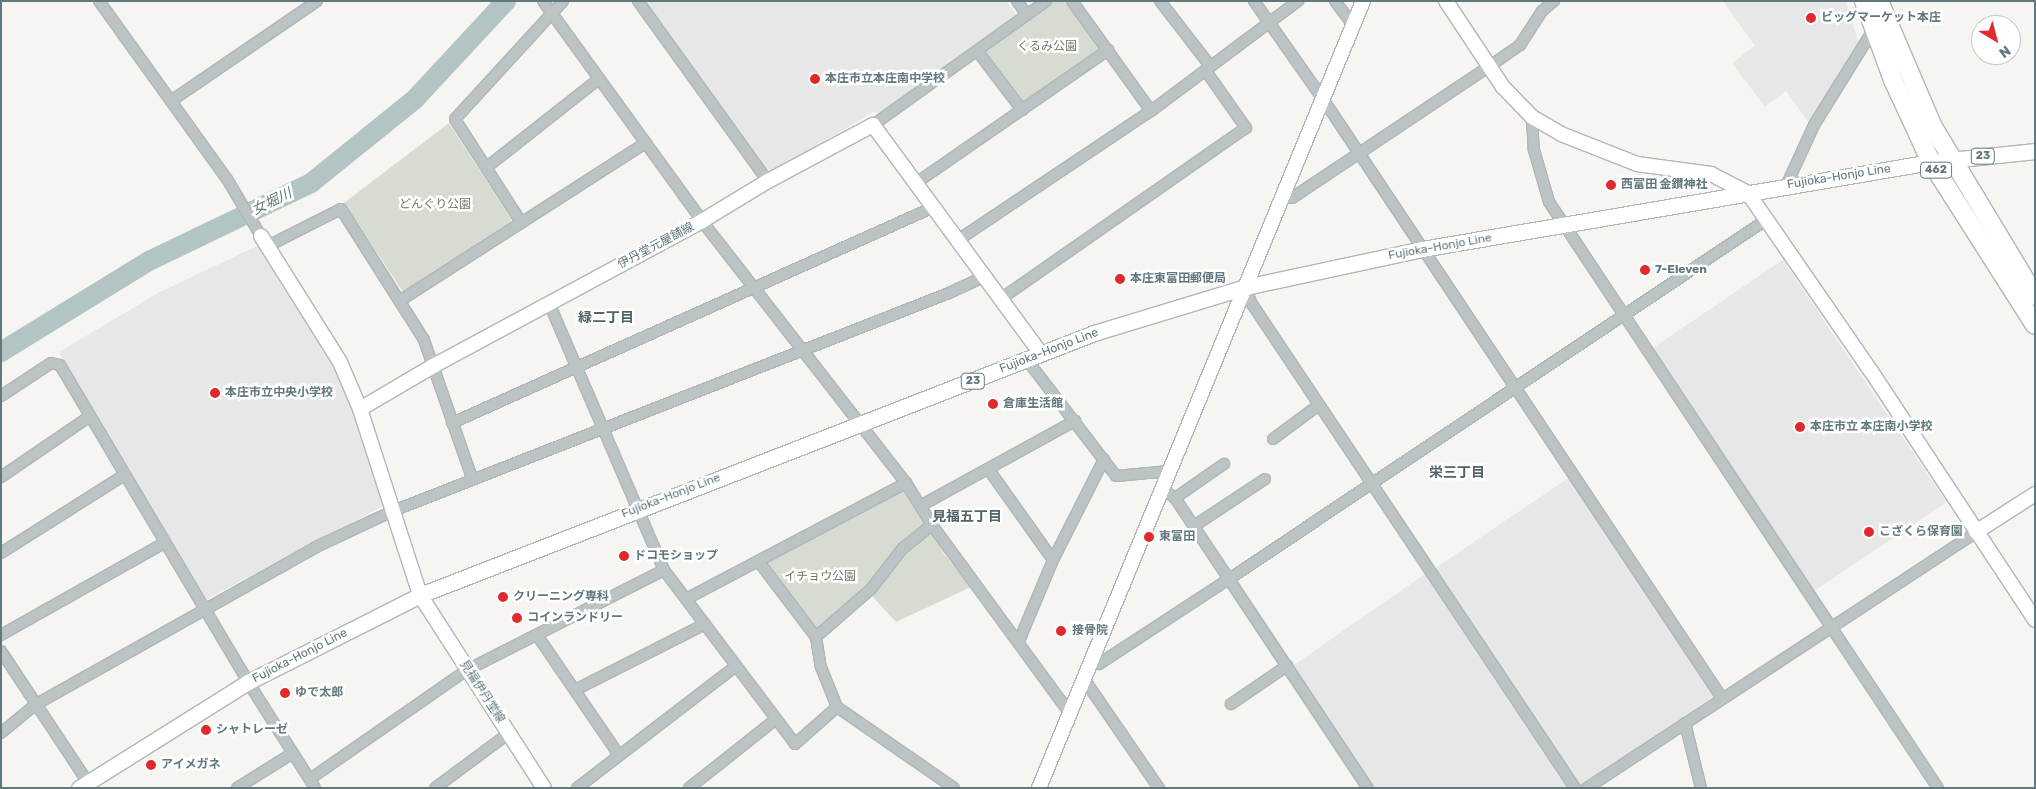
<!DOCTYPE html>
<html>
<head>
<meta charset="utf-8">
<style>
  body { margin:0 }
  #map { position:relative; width:2036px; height:789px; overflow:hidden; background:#f6f5f2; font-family:Rubik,"Noto Sans JP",sans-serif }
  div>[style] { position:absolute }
  .built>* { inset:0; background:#e6e7e6; transform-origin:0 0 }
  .green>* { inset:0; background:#d7dbd2 }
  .river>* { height:20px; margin:-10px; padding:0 10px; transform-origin:10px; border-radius:10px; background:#b3c4c4 }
  .roads { filter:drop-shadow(1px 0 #afb7b9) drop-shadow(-1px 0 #afb7b9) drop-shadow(0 1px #afb7b9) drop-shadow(0 -1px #afb7b9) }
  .street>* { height:10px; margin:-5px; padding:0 5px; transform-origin:5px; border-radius:5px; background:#bcc3c5 }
  .secondary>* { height:14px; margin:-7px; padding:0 7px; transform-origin:7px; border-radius:7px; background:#fff }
  .primary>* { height:15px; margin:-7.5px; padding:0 7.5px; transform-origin:7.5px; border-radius:7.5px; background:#fff }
  .highway>* { height:18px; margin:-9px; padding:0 9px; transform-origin:9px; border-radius:9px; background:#fff }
  .dots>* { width:14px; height:14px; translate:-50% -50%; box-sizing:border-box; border:2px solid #fff; border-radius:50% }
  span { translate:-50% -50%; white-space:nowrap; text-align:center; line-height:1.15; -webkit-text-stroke:5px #fff; paint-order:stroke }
  .shield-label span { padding:1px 4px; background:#fff; border:1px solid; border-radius:4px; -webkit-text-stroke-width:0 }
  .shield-label { font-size:11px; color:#61787d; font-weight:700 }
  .poi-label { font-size:12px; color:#61787d; font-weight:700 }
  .left { translate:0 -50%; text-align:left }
  .park-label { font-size:12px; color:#6e7a64 }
  .street-label { font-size:12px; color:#61787d }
  .water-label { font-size:14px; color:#5c7878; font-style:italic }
  .neighbourhood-label { font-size:14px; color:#536468; font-weight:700 }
  .frame { position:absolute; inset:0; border:2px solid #61787d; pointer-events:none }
  .north { position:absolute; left:1971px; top:15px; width:50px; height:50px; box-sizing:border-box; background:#fff; border:1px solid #c0c9cb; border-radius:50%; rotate:143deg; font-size:14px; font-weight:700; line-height:20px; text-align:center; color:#61787d }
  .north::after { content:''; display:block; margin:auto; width:18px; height:22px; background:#df292d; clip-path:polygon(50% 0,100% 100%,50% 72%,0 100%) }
</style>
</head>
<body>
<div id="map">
  <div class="built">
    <i style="clip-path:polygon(642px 1px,1006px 1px,1017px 16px,880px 115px,875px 111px,773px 171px,766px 169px)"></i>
    <i style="clip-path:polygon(1723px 1px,1846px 1px,1859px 44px,1810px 124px,1786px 91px,1765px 107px,1732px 63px,1755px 46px)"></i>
    <i style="clip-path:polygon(257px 246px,331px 363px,359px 423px,383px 506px,207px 599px,59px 352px,160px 292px)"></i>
    <i style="left:1783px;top:260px;width:292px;height:159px;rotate:56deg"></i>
    <i style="left:1570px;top:477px;width:262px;height:164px;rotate:56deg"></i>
    <i style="clip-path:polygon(1425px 574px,1569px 788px,1371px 788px,1291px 667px)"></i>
  </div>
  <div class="green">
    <i style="clip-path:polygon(1053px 1px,1064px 1px,1099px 46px,1097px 52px,1025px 102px,1021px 102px,985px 56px,986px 52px)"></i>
    <i style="clip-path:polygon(449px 123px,511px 219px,511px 223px,403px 292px,344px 203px)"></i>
    <i style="clip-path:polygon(900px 491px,906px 492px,944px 554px,971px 587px,896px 622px,871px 595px,820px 630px,815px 629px,764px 563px)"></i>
  </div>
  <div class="river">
    <i style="left:1px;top:352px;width:174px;rotate:-31.6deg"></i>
    <i style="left:149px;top:261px;width:180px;rotate:-25.7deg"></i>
    <i style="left:311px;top:183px;width:134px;rotate:-38.9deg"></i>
    <i style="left:415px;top:99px;width:134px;rotate:-47.1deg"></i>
  </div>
  <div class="roads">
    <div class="street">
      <i style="left:99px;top:1px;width:219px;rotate:54.3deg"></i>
      <i style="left:227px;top:179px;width:66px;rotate:59.2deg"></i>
      <i style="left:543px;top:1px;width:271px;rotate:54.1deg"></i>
      <i style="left:702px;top:221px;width:332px;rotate:52.1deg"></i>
      <i style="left:906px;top:483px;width:49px;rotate:58.2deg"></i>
      <i style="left:932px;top:525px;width:232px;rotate:53.8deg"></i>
      <i style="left:638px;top:1px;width:222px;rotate:54.2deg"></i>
      <i style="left:1017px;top:1px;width:17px;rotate:54deg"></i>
      <i style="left:1072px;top:1px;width:135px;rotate:54.3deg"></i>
      <i style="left:1160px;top:1px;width:83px;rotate:52.3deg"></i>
      <i style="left:1254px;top:1px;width:120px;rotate:54.9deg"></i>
      <i style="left:1323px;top:99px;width:720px;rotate:56.33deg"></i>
      <i style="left:1335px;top:1px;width:30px;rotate:53deg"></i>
      <i style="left:978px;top:52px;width:73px;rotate:52.8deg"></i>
      <i style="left:171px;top:101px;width:177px;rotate:-34.4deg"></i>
      <i style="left:1532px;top:117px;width:33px;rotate:87deg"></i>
      <i style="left:1534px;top:150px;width:54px;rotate:73.9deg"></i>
      <i style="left:1549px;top:202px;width:703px;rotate:56.42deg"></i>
      <i style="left:873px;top:125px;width:213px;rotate:-35.6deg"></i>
      <i style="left:487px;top:167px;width:142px;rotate:-38.2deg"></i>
      <i style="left:916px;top:183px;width:234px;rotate:-34.7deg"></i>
      <i style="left:1786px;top:186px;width:67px;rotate:-65.3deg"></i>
      <i style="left:1814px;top:125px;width:115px;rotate:-58.1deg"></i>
      <i style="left:1283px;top:196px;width:9px;rotate:13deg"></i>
      <i style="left:1292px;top:198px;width:238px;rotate:-33.7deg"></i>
      <i style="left:1490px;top:66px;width:37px;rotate:-35deg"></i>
      <i style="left:1520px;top:45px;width:40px;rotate:-57.1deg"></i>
      <i style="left:1542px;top:11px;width:16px;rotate:-40deg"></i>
      <i style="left:521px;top:222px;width:122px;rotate:-122.7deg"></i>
      <i style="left:455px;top:119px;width:160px;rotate:-47.5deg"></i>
      <i style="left:958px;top:240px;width:232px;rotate:-33.8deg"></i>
      <i style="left:1151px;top:111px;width:184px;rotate:-36.8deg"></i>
      <i style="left:266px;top:247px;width:84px;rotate:-26.9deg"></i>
      <i style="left:341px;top:209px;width:155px;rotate:57.6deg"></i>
      <i style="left:424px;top:340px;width:146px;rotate:70.8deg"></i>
      <i style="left:1245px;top:287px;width:18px;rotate:68deg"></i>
      <i style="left:1252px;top:304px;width:582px;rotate:56.28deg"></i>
      <i style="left:1002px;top:298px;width:297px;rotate:-34.9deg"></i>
      <i style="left:1246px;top:128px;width:70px;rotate:-125.1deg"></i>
      <i style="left:401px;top:300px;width:291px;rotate:-32.7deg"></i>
      <i style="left:549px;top:303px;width:291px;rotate:66.7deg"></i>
      <i style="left:664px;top:570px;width:218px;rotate:53deg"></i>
      <i style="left:795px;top:744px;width:56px;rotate:-41.4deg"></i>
      <i style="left:1027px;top:360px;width:146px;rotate:52.5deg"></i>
      <i style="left:1116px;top:476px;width:54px;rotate:-5.3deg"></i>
      <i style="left:1px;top:396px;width:60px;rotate:-33.4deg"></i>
      <i style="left:51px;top:363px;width:9px;rotate:13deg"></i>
      <i style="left:60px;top:365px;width:369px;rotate:59.3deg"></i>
      <i style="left:248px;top:682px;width:125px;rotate:57.7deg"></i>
      <i style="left:452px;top:423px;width:528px;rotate:-24.14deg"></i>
      <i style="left:1273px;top:439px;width:57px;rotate:-36.5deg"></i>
      <i style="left:989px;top:470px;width:110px;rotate:54.6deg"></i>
      <i style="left:1px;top:477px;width:107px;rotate:-34.3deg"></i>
      <i style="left:1162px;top:489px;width:16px;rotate:35deg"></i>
      <i style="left:1175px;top:498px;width:348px;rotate:56.4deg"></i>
      <i style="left:1175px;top:498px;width:60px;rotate:-34.8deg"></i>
      <i style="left:922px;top:505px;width:175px;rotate:-28.8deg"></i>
      <i style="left:1194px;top:526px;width:85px;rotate:-33.5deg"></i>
      <i style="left:1px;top:553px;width:144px;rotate:-32.3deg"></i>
      <i style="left:759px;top:562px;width:94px;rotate:52.8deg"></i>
      <i style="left:816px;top:637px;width:30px;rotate:81deg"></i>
      <i style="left:821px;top:667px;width:43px;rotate:68.2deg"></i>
      <i style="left:837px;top:707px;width:142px;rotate:34.7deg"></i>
      <i style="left:686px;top:599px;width:249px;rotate:-27.8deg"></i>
      <i style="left:1px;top:635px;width:187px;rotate:-29.4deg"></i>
      <i style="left:537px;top:635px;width:145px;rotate:55.7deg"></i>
      <i style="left:816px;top:637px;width:73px;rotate:-41.1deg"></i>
      <i style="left:871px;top:589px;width:51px;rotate:-52.2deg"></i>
      <i style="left:902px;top:549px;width:38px;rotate:-39deg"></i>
      <i style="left:1019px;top:641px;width:88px;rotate:-67.2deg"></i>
      <i style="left:1053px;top:560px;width:113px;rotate:-63.2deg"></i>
      <i style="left:1px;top:651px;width:163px;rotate:56.5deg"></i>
      <i style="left:1090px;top:664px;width:9px"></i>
      <i style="left:1099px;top:664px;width:155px;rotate:-33.2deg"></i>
      <i style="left:1229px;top:579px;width:646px;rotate:-33.76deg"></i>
      <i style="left:1084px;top:679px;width:132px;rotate:55.5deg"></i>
      <i style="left:575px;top:690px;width:146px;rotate:-26.9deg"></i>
      <i style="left:1231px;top:704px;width:68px;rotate:-34.2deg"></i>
      <i style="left:1685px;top:723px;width:67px;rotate:76.2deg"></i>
      <i style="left:1px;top:733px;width:44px;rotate:-39.5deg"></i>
      <i style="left:35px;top:705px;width:322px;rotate:-29.3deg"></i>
      <i style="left:316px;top:547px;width:85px;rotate:-25.1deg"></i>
      <i style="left:393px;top:511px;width:597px;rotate:-21.41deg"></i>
      <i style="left:949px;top:293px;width:40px;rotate:-25deg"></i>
      <i style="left:310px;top:779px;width:191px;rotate:-34.8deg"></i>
      <i style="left:467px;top:670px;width:221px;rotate:-26.9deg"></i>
      <i style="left:237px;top:788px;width:66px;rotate:-32deg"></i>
      <i style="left:435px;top:788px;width:92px;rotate:-36.6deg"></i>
      <i style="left:577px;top:788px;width:200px;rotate:-37.5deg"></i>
      <i style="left:689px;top:788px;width:111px;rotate:-38.4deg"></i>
      <i style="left:1587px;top:788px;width:466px;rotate:-33.3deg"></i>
    </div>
    <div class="secondary">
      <i style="left:1446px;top:1px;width:103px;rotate:56.5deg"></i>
      <i style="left:1503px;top:87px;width:42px;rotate:46deg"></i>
      <i style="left:1532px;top:117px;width:34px;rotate:30deg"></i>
      <i style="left:1561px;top:134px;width:82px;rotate:21.5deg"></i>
      <i style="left:1637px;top:164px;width:75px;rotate:7.7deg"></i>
      <i style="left:1711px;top:174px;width:42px;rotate:27.2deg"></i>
      <i style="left:1748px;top:193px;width:216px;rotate:55.4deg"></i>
      <i style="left:1871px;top:371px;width:298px;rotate:56.6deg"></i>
      <i style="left:261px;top:236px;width:149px;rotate:57.9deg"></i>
      <i style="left:340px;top:362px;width:51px;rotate:66.9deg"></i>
      <i style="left:360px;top:409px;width:195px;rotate:72.1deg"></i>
      <i style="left:420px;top:595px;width:229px;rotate:57.3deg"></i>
      <i style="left:360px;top:409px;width:85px;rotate:-30.5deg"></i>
      <i style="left:433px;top:366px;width:306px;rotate:-28.3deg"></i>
      <i style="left:702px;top:221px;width:77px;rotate:-31.2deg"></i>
      <i style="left:768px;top:181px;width:119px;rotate:-28.1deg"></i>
      <i style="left:873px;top:125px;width:284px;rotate:53.7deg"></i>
      <i style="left:1976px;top:532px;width:70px;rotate:-32.8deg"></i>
      <i style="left:1039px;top:788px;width:851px;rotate:-67.62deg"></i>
    </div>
    <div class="primary">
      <i style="left:79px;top:788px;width:199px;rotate:-32.1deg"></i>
      <i style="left:248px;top:682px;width:193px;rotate:-26.8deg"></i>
      <i style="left:420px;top:595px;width:723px;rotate:-21.24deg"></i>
      <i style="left:1094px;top:333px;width:158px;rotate:-16.9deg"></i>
      <i style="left:1245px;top:287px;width:181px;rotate:-12.1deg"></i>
      <i style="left:1422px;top:249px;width:516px;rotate:-9.7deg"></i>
      <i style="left:1931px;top:162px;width:105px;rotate:-6deg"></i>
    </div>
    <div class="highway">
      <i style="left:1864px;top:1px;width:84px;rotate:69.8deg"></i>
      <i style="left:1893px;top:80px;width:90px;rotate:65.1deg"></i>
      <i style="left:1931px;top:162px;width:193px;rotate:57.5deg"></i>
      <i style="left:1879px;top:1px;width:137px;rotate:66.8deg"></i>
      <i style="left:1933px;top:127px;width:197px;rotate:58.9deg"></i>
    </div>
  </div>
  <div class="dots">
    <i style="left:1811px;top:18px;background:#df292d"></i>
    <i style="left:815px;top:79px;background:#df292d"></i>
    <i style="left:1611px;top:185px;background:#df292d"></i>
    <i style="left:1645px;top:270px;background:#df292d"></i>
    <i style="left:1120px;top:279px;background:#df292d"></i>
    <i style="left:215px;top:393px;background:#df292d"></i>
    <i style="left:993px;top:404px;background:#df292d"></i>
    <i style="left:1800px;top:427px;background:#df292d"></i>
    <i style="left:1869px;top:532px;background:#df292d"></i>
    <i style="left:1149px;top:537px;background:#df292d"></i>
    <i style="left:624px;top:556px;background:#df292d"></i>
    <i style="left:503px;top:597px;background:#df292d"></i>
    <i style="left:517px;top:618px;background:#df292d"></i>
    <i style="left:1061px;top:631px;background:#df292d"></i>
    <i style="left:285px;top:693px;background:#df292d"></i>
    <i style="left:206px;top:730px;background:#df292d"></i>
    <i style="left:151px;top:765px;background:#df292d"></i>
  </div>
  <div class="shield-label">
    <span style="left:1983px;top:156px">23</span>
    <span style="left:1936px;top:170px">462</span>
    <span style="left:973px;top:381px">23</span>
  </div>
  <div class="poi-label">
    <span class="left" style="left:1821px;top:18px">ビッグマーケット本庄</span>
    <span class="left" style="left:825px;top:79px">本庄市立本庄南中学校</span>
    <span class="left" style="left:1621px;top:185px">西富田 金鑚神社</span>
    <span class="left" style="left:1655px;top:270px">7-Eleven</span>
    <span class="left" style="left:1130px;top:279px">本庄東富田郵便局</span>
    <span class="left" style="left:225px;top:393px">本庄市立中央小学校</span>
    <span class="left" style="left:1003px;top:404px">倉庫生活館</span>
    <span class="left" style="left:1810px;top:427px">本庄市立 本庄南小学校</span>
    <span class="left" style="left:1879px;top:532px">こざくら保育園</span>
    <span class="left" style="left:1159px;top:537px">東富田</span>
    <span class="left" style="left:634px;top:556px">ドコモショップ</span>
    <span class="left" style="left:513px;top:597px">クリーニング専科</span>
    <span class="left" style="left:527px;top:618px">コインランドリー</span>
    <span class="left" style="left:1072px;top:631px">接骨院</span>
    <span class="left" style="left:295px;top:693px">ゆで太郎</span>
    <span class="left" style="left:216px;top:730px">シャトレーゼ</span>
    <span class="left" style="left:161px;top:765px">アイメガネ</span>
  </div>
  <div class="park-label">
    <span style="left:1047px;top:47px">くるみ公園</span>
    <span style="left:435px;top:205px">どんぐり公園</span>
    <span style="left:820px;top:577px">イチョウ公園</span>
  </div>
  <div class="street-label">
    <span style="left:1839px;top:177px;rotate:-9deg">Fujioka-Honjo Line</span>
    <span style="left:656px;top:246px;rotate:-28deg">伊丹堂元屋舗線</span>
    <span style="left:1440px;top:247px;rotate:-10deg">Fujioka-Honjo Line</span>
    <span style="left:1049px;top:351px;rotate:-21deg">Fujioka-Honjo Line</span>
    <span style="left:671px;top:496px;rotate:-21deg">Fujioka-Honjo Line</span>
    <span style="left:300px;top:656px;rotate:-27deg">Fujioka-Honjo Line</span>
    <span style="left:482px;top:692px;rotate:57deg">見福伊丹堂線</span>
  </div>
  <div class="water-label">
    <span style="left:272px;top:202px;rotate:-26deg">女堀川</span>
  </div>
  <div class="neighbourhood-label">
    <span style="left:606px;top:318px">緑二丁目</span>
    <span style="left:1457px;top:473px">栄三丁目</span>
    <span style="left:967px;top:517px">見福五丁目</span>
  </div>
  <div class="frame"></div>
  <div class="north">N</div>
</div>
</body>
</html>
